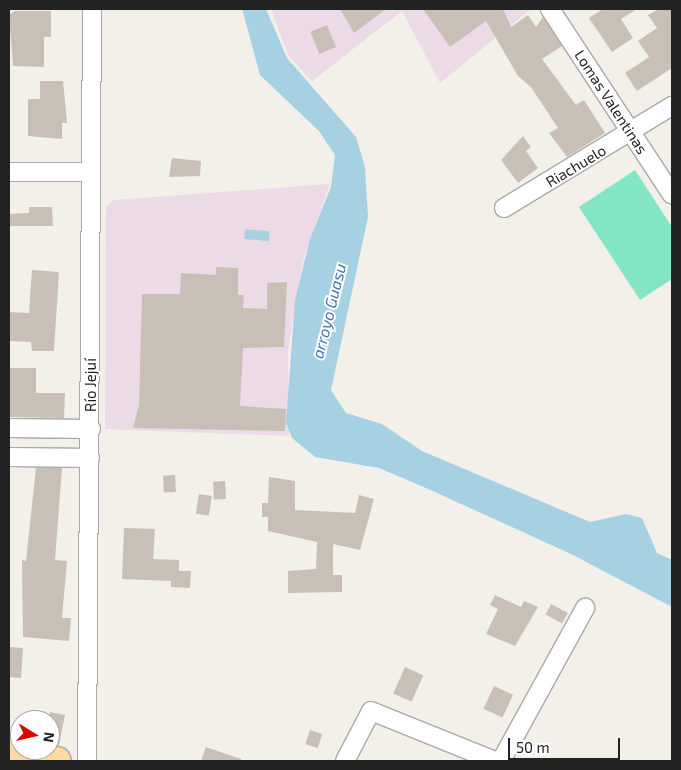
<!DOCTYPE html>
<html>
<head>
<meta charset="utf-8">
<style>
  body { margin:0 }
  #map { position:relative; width:681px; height:770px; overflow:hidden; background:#f2f0e8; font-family:"Exo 2",sans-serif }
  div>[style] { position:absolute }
  .industrial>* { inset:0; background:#ecdae7 }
  .pitch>* { inset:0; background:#82e5c4 }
  .water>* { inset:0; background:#a6d1e2; transform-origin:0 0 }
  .building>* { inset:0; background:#c8c0b7; transform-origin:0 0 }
  .roads { filter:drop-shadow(1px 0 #a9a9a9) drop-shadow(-1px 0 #a9a9a9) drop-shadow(0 1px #a9a9a9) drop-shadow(0 -1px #a9a9a9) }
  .street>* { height:18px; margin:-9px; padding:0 9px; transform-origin:9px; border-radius:9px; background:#fff }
  .primary>* { height:28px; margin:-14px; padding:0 14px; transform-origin:14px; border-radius:14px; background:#ffdba1 }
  span { translate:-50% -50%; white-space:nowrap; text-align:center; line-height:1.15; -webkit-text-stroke:4px #fff; paint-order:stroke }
  .street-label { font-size:15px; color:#222 }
  .water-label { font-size:16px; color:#4475b1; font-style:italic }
  .frame { position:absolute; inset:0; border:10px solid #222; pointer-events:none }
  .north { position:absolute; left:10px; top:710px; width:50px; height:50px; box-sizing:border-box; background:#fff; border:1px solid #a7a7a7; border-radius:50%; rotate:99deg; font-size:14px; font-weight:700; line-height:20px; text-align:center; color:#222 }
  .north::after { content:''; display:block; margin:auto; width:18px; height:22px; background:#d40b00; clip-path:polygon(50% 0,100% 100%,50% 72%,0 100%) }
  .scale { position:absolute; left:508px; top:738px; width:112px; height:22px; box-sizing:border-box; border:2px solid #222; border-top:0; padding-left:6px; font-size:15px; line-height:18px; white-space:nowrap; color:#222; -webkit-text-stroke:4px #fff; paint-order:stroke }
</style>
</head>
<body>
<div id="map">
  <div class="industrial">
    <i style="clip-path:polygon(271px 9px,531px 9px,440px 83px,402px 11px,312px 81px,288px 55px)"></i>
    <i style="clip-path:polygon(330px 184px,304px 257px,296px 300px,288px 351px,289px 436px,105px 429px,106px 206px,114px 200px)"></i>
  </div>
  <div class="pitch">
    <i style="clip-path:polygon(635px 170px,672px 227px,672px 279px,640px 300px,579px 207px)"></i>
  </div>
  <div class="water">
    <i style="clip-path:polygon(242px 9px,266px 9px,287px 58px,356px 137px,365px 167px,368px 217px,331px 390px,346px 413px,382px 424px,422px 451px,590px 522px,626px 514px,642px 518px,657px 553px,672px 560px,672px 607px,571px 554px,426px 488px,379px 468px,315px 457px,292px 438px,286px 423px,295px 300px,310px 239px,331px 187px,335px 155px,319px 131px,260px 75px)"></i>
    <i style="left:245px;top:229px;width:25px;height:10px;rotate:5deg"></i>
  </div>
  <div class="building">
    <i style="clip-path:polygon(340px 9px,386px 9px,354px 33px)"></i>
    <i style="clip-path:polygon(423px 9px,503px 9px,511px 27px,528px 15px,536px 27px,543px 17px,562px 46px,542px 59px,576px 105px,584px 100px,605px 133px,567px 157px,549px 133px,558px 128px,531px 87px,518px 76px,486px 21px,450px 47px)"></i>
    <i style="clip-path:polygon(603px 9px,637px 9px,621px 19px,633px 38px,612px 52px,589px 18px)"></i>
    <i style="clip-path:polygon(659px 9px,672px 9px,672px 68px,637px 91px,625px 73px,649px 57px,638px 41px,657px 28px,648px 15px)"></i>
    <i style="clip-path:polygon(15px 11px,51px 11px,51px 37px,44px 37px,44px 67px,13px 66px,9px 15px)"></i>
    <i style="left:327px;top:25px;width:24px;height:18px;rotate:68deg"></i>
    <i style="clip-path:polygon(40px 81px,63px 81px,67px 123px,62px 123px,62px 139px,28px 136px,28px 99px,40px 99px)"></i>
    <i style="clip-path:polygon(523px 136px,531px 147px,526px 151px,538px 168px,518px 183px,501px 160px)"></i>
    <i style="clip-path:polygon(172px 158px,201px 161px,200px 176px,169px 177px)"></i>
    <i style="clip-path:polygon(29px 207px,52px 207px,53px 226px,9px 226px,9px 214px,29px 213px)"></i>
    <i style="clip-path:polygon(216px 267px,238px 268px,238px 295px,244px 295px,243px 308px,267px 309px,267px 283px,287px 282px,284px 347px,243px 348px,240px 406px,286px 409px,285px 431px,133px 428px,139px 405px,142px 294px,180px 294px,181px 273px,216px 275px)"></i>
    <i style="clip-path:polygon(32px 270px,59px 272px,54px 351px,32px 351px,31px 342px,9px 341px,9px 312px,29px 313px)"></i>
    <i style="clip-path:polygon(9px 368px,36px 368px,36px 393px,65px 393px,64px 418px,9px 417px)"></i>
    <i style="clip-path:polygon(36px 468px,62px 468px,55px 560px,67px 561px,62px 618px,71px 618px,69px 641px,23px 637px,22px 560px,26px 561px)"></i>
    <i style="left:175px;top:475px;width:17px;height:12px;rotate:87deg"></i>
    <i style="clip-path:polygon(269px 477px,295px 481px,295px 510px,355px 513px,359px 495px,374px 499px,360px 550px,333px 544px,333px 575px,342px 575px,342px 592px,288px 593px,288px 571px,316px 569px,317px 542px,268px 531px,268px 517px,262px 517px,262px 503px,268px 503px)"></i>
    <i style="left:225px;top:481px;width:18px;height:12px;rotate:87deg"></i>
    <i style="left:199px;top:494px;width:13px;height:20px;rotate:9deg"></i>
    <i style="clip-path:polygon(124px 528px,155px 529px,153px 559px,179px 560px,179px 571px,191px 571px,190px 588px,171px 587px,171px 581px,122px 579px)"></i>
    <i style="clip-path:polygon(495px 595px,521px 607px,524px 601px,538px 607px,515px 646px,486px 634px,498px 609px,490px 605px)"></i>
    <i style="left:551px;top:604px;width:19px;height:12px;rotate:28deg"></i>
    <i style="clip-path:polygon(9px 647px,23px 648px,21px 678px,9px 677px)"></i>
    <i style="left:405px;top:667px;width:20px;height:29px;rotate:24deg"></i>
    <i style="left:494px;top:686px;width:21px;height:25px;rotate:25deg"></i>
    <i style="clip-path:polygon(50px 712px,65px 715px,59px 745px,50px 743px)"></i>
    <i style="left:310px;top:730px;width:13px;height:15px;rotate:18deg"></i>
    <i style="clip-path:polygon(206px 747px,241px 759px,241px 761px,201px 761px)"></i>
  </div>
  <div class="roads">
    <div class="street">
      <i style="left:550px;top:9px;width:222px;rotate:56.7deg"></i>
      <i style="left:9px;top:172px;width:82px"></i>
      <i style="left:504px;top:208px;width:197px;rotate:-31.3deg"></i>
      <i style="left:9px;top:428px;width:82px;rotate:0.7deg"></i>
      <i style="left:9px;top:457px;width:81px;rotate:0.7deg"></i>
      <i style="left:87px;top:761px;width:752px;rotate:-89.62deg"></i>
      <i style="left:345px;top:761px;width:56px;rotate:-62.5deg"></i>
      <i style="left:371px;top:711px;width:134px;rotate:22deg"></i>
      <i style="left:501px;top:761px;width:175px;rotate:-61.2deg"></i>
    </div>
    <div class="primary">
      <i style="left:9px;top:749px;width:49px;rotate:14deg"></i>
    </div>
  </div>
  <div class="street-label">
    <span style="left:611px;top:102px;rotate:57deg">Lomas Valentinas</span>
    <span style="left:576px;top:166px;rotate:-31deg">Riachuelo</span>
    <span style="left:91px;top:385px;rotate:-90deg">Río Jejuí</span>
  </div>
  <div class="water-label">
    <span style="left:329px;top:311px;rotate:-76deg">arroyo Guasu</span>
  </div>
  <div class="frame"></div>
  <div class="north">N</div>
  <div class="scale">50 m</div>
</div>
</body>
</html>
